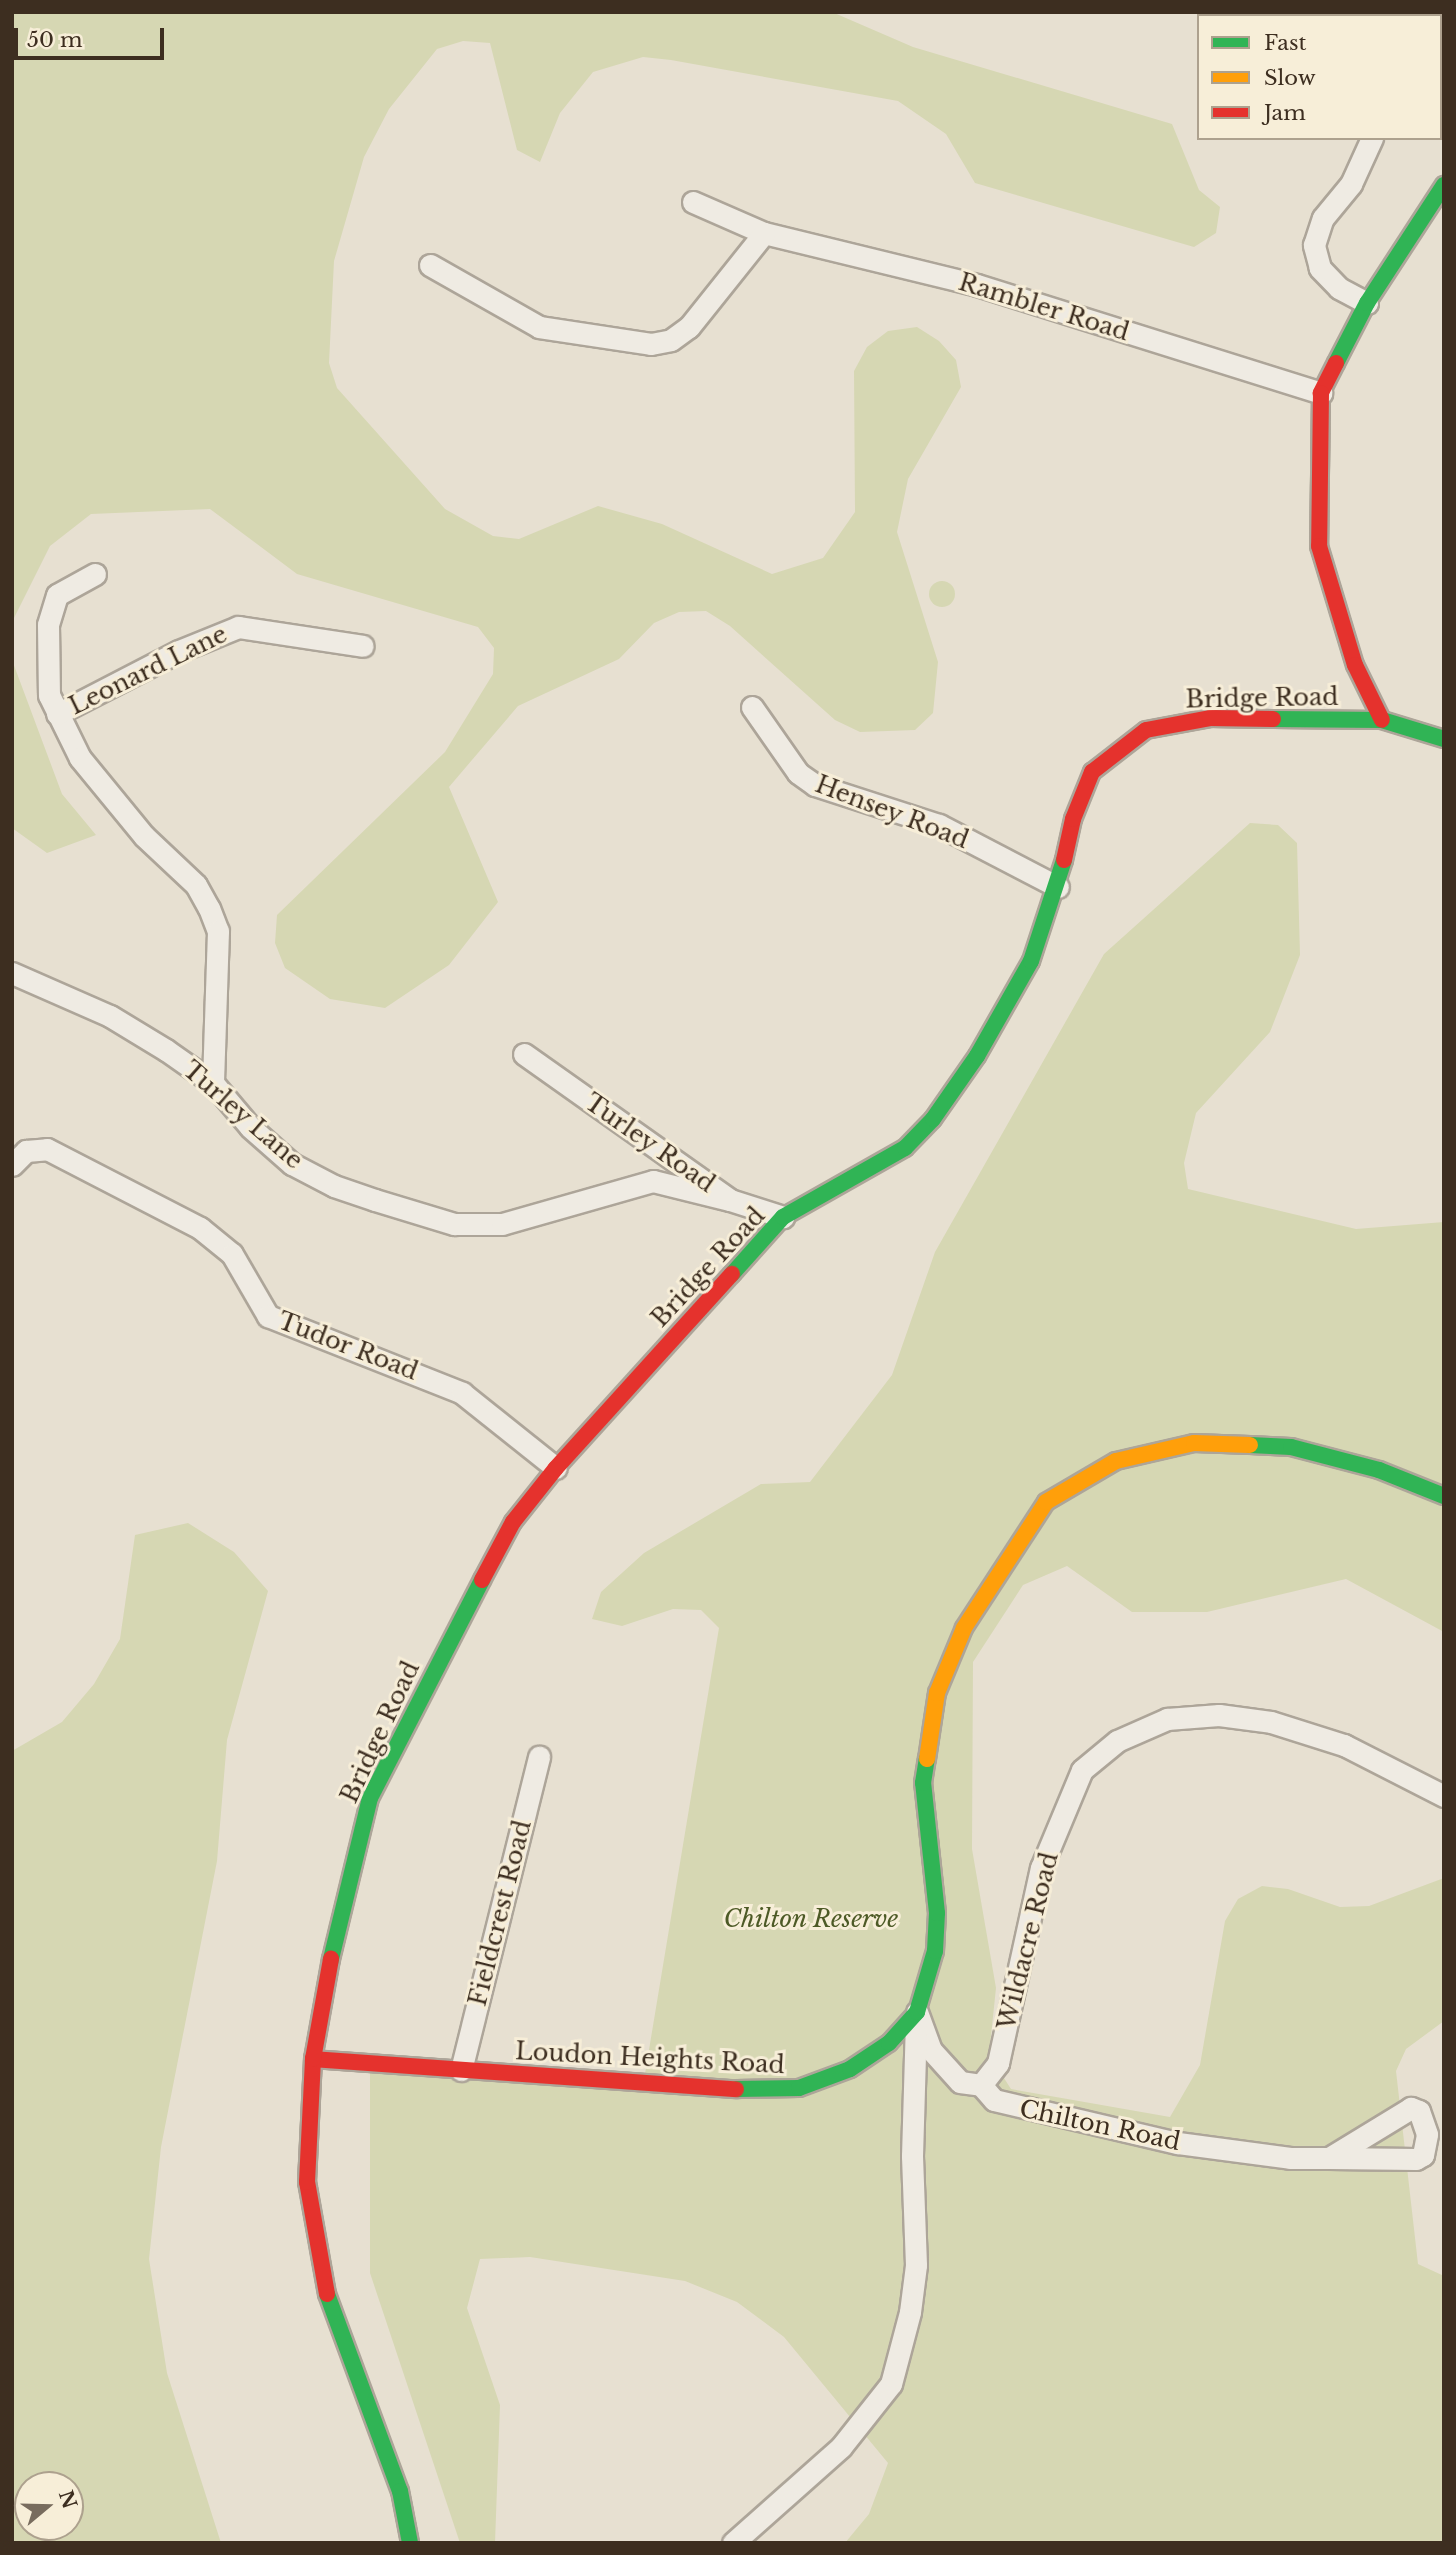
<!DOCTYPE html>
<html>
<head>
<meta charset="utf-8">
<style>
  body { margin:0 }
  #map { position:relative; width:1456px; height:2555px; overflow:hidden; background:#e7e0d1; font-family:"Libre Baskerville",serif }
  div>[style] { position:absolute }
  .green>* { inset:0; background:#d6d7b3 }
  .round { border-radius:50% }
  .roads { filter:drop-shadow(2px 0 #ada599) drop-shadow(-2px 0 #ada599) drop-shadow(0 2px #ada599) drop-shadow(0 -2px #ada599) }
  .street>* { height:21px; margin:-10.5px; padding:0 10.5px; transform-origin:10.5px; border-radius:10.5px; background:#efebe3 }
  .fast>* { height:16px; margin:-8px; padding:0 8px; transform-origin:8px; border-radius:8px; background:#30b455 }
  .slow>* { height:16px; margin:-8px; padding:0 8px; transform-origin:8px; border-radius:8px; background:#ff9f0a }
  .jam>* { height:16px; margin:-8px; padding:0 8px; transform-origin:8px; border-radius:8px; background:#e5322d }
  span { translate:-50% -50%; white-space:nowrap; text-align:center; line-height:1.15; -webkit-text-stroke:6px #f7eed8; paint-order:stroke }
  .street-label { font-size:24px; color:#3d2e20 }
  .park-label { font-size:24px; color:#4d5a26; font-style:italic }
  .frame { position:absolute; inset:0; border:14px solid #3d2e20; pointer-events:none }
  .legend { position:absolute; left:1197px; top:14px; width:245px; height:126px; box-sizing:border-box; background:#f7eed8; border:2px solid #ada18e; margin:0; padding:9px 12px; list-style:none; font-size:21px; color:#3d2e20 }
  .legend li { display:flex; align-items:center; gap:14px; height:35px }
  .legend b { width:35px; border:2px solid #ada18e }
  .north { position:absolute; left:14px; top:2471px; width:70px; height:70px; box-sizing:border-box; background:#f7eed8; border:2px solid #ada18e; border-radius:50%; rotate:71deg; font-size:19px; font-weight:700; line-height:28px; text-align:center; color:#3d2e20 }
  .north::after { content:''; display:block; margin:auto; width:24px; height:32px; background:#786c5e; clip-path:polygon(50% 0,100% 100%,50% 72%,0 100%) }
  .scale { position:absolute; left:14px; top:28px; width:150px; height:32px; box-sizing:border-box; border:4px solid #3d2e20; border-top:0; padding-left:9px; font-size:21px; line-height:24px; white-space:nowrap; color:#3d2e20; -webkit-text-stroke:5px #f7eed8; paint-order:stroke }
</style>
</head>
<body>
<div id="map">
  <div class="green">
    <i style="clip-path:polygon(12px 12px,832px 12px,913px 47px,1172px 124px,1199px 190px,1220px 207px,1216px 233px,1194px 247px,975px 183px,946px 134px,898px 101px,671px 60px,643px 57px,593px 72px,560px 113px,540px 162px,517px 150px,490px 43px,463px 41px,437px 49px,389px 109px,364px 157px,334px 261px,329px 363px,337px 388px,445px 509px,493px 536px,519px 539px,598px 506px,662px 524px,772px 574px,823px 558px,855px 512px,854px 371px,867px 347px,888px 331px,917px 327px,939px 341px,956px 360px,961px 387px,908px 479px,897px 532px,938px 662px,933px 713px,915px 730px,860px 732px,835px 720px,730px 626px,706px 611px,679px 612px,654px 623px,619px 659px,518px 706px,449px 787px,498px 902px,449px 965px,385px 1008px,330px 999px,285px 968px,275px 943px,277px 915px,445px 752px,493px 674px,494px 648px,478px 627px,297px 574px,210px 509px,91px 514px,50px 546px,12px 622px)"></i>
    <i class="round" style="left:929px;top:581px;width:26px;height:26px"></i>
    <i style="clip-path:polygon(12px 660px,62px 794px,96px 835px,47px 853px,12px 828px)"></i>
    <i style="clip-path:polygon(1250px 823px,1278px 825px,1297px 843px,1300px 955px,1270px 1032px,1196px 1113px,1184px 1163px,1188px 1189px,1356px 1229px,1444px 1222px,1444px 1632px,1346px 1579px,1207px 1612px,1132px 1612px,1067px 1566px,1023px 1585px,973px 1662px,972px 1849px,996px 1988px,989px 2055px,1011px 2089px,1170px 2117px,1200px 2065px,1225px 1921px,1238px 1899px,1262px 1886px,1288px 1889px,1340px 1907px,1369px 1906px,1444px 1878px,1444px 2021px,1406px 2049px,1396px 2071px,1418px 2264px,1444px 2276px,1444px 2543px,845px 2543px,869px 2514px,888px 2463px,784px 2337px,737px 2302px,685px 2281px,530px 2257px,480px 2259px,467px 2308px,500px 2405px,495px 2543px,460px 2543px,370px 2273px,370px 2073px,642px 2092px,719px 1628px,701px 1610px,673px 1609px,622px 1626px,592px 1619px,601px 1592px,644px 1553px,761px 1484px,810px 1482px,892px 1375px,935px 1252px,1104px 954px)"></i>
    <i style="clip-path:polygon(evenodd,188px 1523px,234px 1552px,268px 1591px,227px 1740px,217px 1861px,161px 2147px,149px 2259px,167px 2373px,221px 2543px,12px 2543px,12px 1751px,62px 1722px,94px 1684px,120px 1639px,135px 1535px,188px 1523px,70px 2485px,70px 2527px,28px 2527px,28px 2485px,70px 2485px)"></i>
  </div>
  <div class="roads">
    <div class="street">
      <i style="left:1238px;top:12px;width:10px;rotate:24deg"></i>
      <i style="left:693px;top:202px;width:77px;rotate:23.6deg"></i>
      <i style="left:764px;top:233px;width:219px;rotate:13.7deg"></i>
      <i style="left:977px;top:285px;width:361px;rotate:17.4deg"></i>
      <i style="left:430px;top:265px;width:125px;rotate:29.6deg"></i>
      <i style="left:539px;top:327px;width:113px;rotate:8.6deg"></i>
      <i style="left:651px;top:344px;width:20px;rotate:-11deg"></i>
      <i style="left:671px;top:340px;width:22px;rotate:-36deg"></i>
      <i style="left:689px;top:327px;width:120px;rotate:-51.4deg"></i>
      <i style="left:1367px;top:303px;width:32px;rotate:-152deg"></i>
      <i style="left:1339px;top:288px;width:28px;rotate:-134deg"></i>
      <i style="left:1320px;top:268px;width:24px;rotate:-105deg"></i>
      <i style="left:1314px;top:245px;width:28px;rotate:-72deg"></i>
      <i style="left:1323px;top:218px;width:44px;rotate:-50.5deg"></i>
      <i style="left:1351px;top:184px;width:51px;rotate:-65.5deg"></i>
      <i style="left:95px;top:574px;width:43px;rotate:151.1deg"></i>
      <i style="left:57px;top:595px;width:31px;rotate:107deg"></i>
      <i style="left:48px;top:625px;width:70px;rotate:89.2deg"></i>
      <i style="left:49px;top:695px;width:70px;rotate:63.8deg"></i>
      <i style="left:80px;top:758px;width:101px;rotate:50.6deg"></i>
      <i style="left:144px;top:836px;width:71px;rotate:43.3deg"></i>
      <i style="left:196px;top:885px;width:26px;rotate:61deg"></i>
      <i style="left:209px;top:908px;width:25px;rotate:69deg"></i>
      <i style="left:218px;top:931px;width:152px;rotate:91.9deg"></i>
      <i style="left:752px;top:707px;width:80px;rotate:55.1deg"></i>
      <i style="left:798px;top:773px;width:21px;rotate:35deg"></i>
      <i style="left:815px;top:785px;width:130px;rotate:17.9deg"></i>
      <i style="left:939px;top:825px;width:134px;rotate:27.5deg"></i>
      <i style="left:57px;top:714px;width:137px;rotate:-27.3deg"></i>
      <i style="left:179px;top:651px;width:64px;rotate:-22.1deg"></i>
      <i style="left:238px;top:627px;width:126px;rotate:8.6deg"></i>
      <i style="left:12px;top:973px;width:107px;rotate:23.7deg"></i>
      <i style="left:110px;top:1016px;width:66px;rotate:31.3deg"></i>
      <i style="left:166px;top:1050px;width:57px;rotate:35.1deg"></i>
      <i style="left:213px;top:1083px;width:57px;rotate:49.9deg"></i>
      <i style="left:250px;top:1127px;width:56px;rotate:41.4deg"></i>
      <i style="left:292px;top:1164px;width:47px;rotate:27.6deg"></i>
      <i style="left:334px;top:1186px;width:43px;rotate:18.9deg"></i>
      <i style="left:375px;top:1200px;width:83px;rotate:16.9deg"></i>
      <i style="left:454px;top:1224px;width:48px"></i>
      <i style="left:502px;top:1224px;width:157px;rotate:-15.9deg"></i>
      <i style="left:653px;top:1181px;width:79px;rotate:13.9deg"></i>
      <i style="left:524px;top:1054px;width:252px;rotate:35.3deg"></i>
      <i style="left:730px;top:1200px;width:56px;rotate:17.8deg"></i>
      <i style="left:12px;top:1165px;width:20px;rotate:-45deg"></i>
      <i style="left:26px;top:1151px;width:21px;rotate:-5deg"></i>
      <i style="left:47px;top:1149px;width:172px;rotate:27.3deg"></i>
      <i style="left:200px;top:1228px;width:41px;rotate:39.1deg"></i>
      <i style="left:232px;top:1254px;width:72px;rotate:59.9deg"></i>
      <i style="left:268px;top:1316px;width:209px;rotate:21.6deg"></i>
      <i style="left:462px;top:1393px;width:120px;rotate:38.6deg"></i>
      <i style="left:917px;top:2012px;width:40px;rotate:69.8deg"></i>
      <i style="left:931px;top:2050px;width:43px;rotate:47.8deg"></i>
      <i style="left:960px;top:2082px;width:21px;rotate:8deg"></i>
      <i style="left:981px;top:2085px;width:20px;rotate:49deg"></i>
      <i style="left:994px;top:2100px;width:189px;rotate:13.2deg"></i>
      <i style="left:1178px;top:2143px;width:113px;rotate:7.6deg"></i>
      <i style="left:1290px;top:2158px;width:39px"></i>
      <i style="left:1329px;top:2158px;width:87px;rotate:0.7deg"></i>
      <i style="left:1416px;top:2159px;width:8px;rotate:-30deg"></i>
      <i style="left:1423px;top:2155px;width:21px;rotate:-79deg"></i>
      <i style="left:1427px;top:2134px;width:24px;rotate:-109deg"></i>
      <i style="left:1419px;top:2111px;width:9px;rotate:-159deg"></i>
      <i style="left:1411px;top:2108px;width:96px;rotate:148.6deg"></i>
      <i style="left:461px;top:2070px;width:323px;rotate:-76deg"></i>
      <i style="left:981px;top:2085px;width:28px;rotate:-52deg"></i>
      <i style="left:998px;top:2063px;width:200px;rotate:-77.6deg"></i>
      <i style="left:1041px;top:1868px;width:106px;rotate:-67.3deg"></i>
      <i style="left:1082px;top:1770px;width:45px;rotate:-39.6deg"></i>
      <i style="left:1117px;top:1741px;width:55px;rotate:-23.7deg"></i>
      <i style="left:1167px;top:1719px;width:52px;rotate:-4.4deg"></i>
      <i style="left:1219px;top:1715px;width:52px;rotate:7.7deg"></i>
      <i style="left:1271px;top:1722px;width:77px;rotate:17.5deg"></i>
      <i style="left:1344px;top:1745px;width:112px;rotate:27deg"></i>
      <i style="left:733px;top:2543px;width:144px;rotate:-41.6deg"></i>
      <i style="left:841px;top:2447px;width:80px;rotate:-51.6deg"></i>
      <i style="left:891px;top:2384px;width:74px;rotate:-75.2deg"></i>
      <i style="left:910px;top:2312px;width:47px;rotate:-82.7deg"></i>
      <i style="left:916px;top:2265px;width:109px;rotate:-92.1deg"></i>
      <i style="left:912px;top:2156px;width:134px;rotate:-88.3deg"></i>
    </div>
    <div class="fast">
      <i style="left:1336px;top:363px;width:68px;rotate:-62.7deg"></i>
      <i style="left:1367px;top:303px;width:141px;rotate:-56.9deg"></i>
      <i style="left:1273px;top:719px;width:109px;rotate:0.5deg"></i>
      <i style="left:1382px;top:720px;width:65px;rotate:17deg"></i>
      <i style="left:732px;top:1274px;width:76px;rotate:-48.2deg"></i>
      <i style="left:783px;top:1217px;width:140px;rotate:-29.5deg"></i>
      <i style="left:905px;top:1148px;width:40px;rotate:-46deg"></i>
      <i style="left:933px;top:1119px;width:77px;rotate:-55.1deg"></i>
      <i style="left:977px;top:1056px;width:109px;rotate:-60.4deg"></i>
      <i style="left:1031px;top:961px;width:106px;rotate:-71.9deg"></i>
      <i style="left:1250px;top:1445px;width:41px;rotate:2.8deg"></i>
      <i style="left:1291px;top:1447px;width:91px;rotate:14.6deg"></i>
      <i style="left:1379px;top:1470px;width:70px;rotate:21.8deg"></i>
      <i style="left:331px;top:1959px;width:166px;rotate:-76.4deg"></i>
      <i style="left:370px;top:1798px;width:245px;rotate:-62.8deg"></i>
      <i style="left:736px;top:2089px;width:63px;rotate:-0.9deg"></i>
      <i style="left:799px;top:2088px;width:54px;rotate:-20.4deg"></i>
      <i style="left:850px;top:2069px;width:47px;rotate:-33.7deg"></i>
      <i style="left:889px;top:2043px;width:42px;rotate:-47.9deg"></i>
      <i style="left:917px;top:2012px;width:64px;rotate:-73.6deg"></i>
      <i style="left:935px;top:1951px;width:38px;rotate:-87deg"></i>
      <i style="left:937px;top:1913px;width:131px;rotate:-96.1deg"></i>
      <i style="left:923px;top:1783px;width:24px;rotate:-81deg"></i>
      <i style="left:327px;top:2294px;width:210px;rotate:69.7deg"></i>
      <i style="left:400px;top:2491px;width:53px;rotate:79.1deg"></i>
    </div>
    <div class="slow">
      <i style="left:927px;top:1759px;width:67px;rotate:-81.4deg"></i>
      <i style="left:937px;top:1693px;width:70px;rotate:-67.4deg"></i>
      <i style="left:964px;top:1628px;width:150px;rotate:-56.9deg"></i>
      <i style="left:1046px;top:1502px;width:81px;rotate:-30.4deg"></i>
      <i style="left:1116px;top:1461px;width:80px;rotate:-13deg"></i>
      <i style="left:1194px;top:1443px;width:56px;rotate:2deg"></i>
    </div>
    <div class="jam">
      <i style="left:1336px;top:363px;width:34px;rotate:117deg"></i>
      <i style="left:1321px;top:393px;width:153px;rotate:90.7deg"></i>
      <i style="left:1319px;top:546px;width:124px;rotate:73.2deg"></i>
      <i style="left:1355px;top:665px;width:61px;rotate:63.9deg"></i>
      <i style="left:1064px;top:860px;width:42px;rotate:-77.6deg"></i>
      <i style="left:1073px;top:819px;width:51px;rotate:-68deg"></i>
      <i style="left:1092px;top:772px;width:68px;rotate:-37.9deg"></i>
      <i style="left:1146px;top:730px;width:65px;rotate:-10.6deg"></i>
      <i style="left:1210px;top:718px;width:63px;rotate:0.9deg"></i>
      <i style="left:482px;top:1580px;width:66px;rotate:-61.9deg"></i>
      <i style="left:513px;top:1522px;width:69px;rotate:-51.5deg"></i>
      <i style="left:556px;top:1468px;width:262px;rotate:-47.8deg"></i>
      <i style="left:313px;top:2059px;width:424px;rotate:4.1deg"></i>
      <i style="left:327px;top:2294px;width:114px;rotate:-100.1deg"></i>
      <i style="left:307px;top:2182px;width:123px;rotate:-87.2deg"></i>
      <i style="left:313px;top:2059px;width:102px;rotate:-79.8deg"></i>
    </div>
  </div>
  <div class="street-label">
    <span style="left:1044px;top:307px;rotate:17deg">Rambler Road</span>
    <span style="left:148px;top:670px;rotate:-26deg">Leonard Lane</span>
    <span style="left:1262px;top:698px;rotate:-1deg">Bridge Road</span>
    <span style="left:892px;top:812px;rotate:21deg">Hensey Road</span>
    <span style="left:243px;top:1115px;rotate:41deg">Turley Lane</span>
    <span style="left:650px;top:1143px;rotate:35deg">Turley Road</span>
    <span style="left:708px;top:1267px;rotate:-47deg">Bridge Road</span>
    <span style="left:348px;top:1346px;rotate:21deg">Tudor Road</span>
    <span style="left:380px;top:1732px;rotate:-65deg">Bridge Road</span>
    <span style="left:500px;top:1913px;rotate:-76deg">Fieldcrest Road</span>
    <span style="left:1028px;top:1941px;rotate:-76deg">Wildacre Road</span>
    <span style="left:650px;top:2058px;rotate:3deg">Loudon Heights Road</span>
    <span style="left:1100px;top:2125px;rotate:12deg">Chilton Road</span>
  </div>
  <div class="park-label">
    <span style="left:811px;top:1919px">Chilton Reserve</span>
  </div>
  <div class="frame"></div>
  <ul class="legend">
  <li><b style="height:9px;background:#30b455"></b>Fast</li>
  <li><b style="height:9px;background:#ff9f0a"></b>Slow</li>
  <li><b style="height:9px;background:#e5322d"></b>Jam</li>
  </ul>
  <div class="north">N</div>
  <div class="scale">50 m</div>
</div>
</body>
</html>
